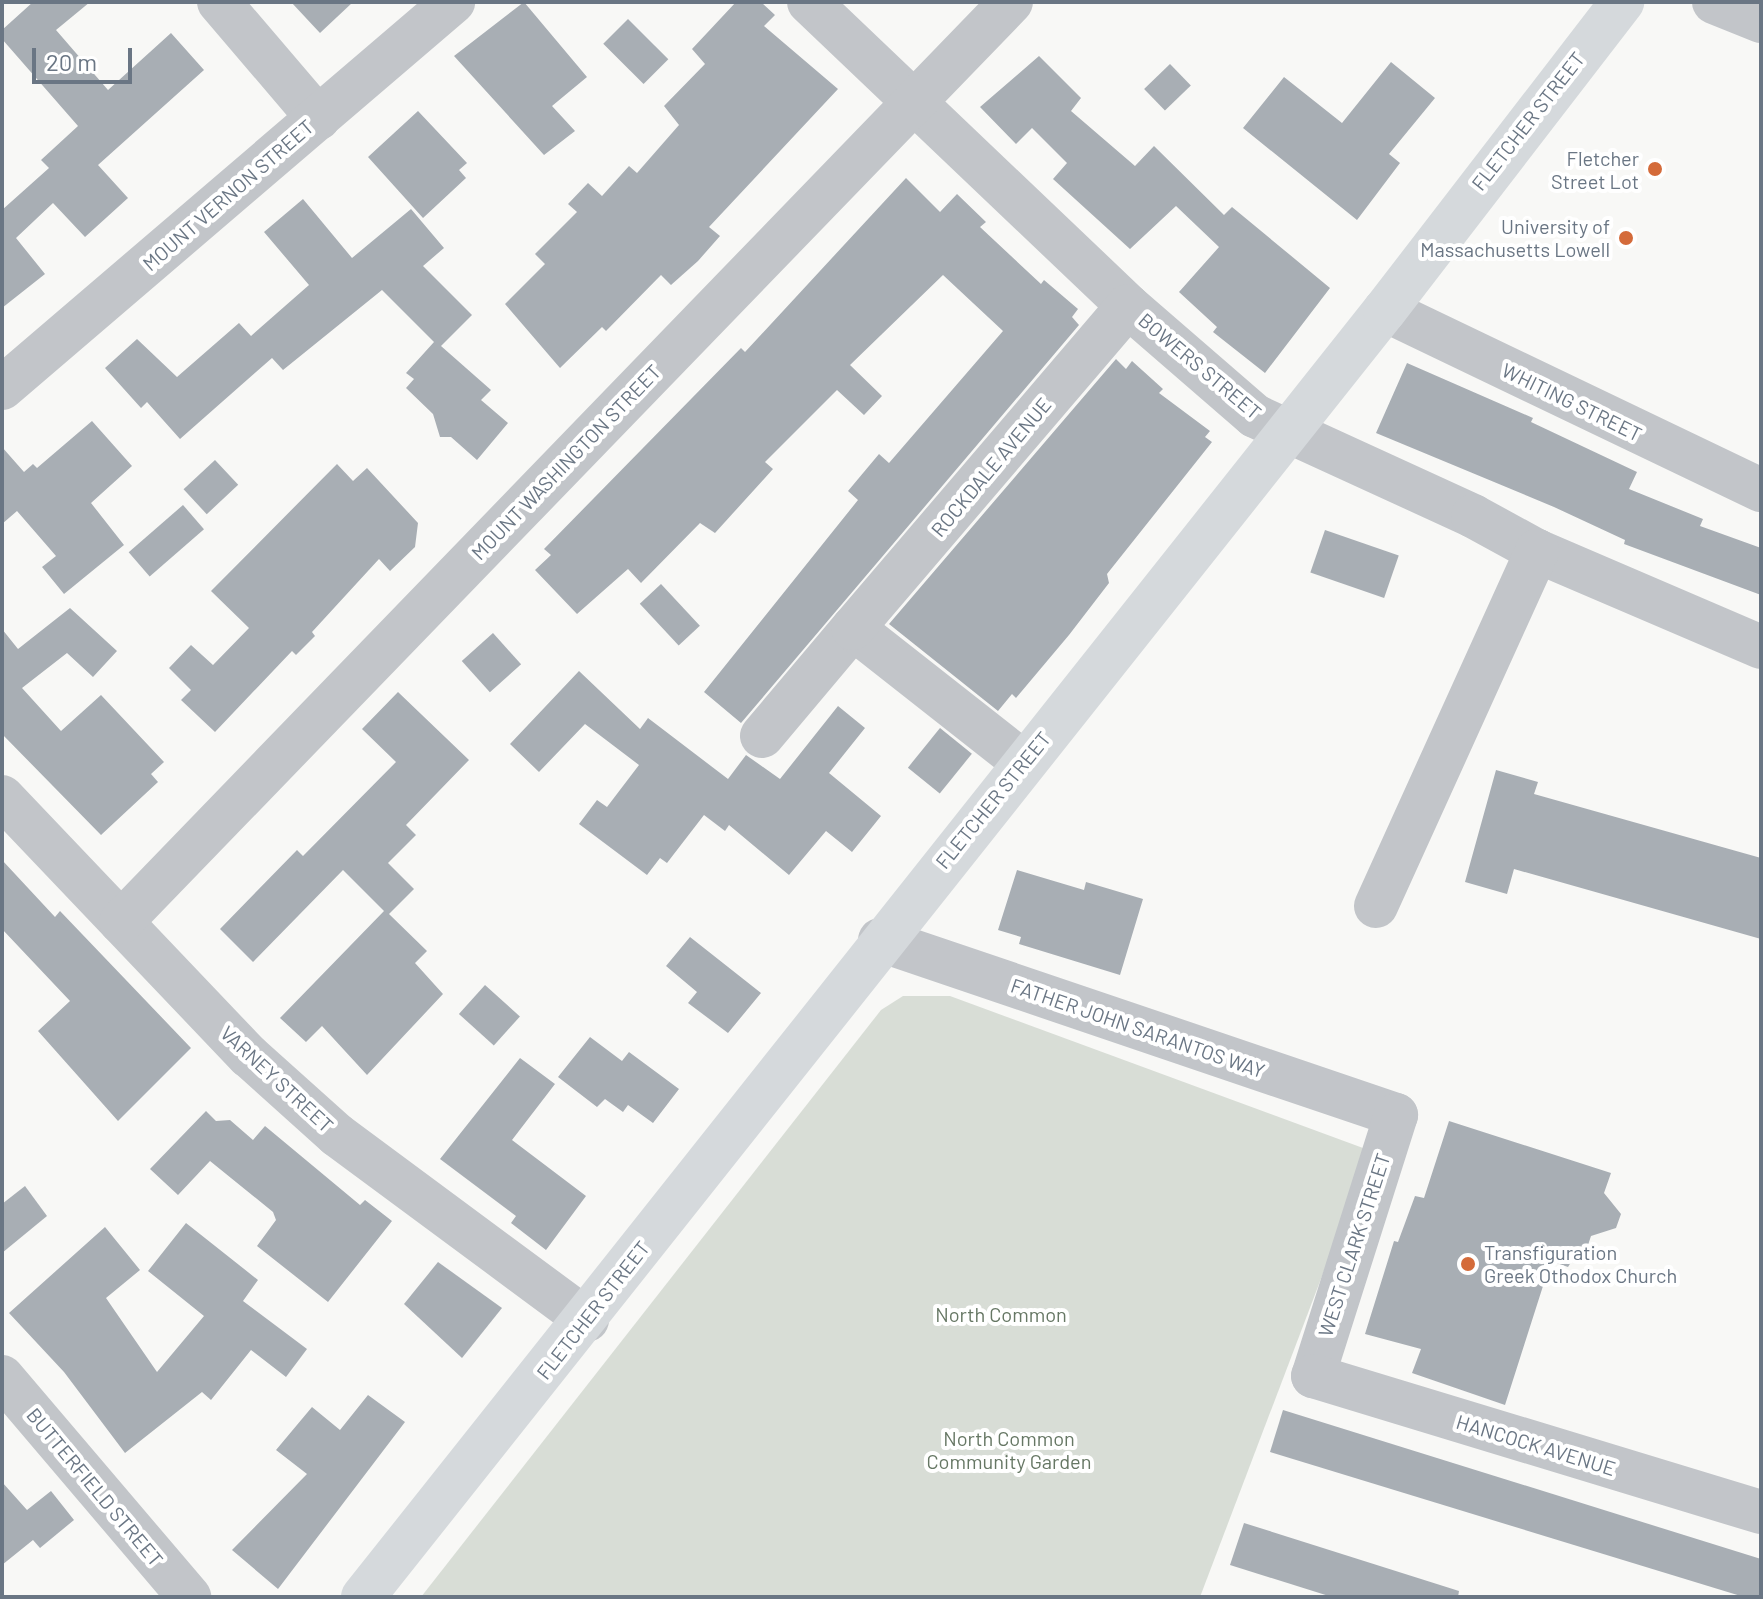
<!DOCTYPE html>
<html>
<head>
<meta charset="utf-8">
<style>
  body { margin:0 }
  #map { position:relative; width:1763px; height:1599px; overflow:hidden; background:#f8f8f6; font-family:Barlow,sans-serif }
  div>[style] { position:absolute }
  .green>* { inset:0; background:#d8ddd6 }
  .building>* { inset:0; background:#a8aeb4; transform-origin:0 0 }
  .minor>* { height:44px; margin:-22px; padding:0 22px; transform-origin:22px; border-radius:22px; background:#c2c5c9 }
  .major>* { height:44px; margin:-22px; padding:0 22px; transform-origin:22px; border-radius:22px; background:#d5d9dc }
  .dots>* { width:22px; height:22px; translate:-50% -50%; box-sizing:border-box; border:4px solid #fff; border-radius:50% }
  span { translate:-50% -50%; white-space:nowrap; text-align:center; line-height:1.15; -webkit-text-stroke:8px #fff; paint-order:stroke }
  .street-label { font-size:20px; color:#6a7684 }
  .poi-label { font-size:20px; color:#6a7684 }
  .right { translate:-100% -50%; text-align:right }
  .left { translate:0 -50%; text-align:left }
  .park-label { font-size:20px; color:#667764 }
  .frame { position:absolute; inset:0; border:4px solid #6a7684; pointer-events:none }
  .scale { position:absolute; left:32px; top:48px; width:100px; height:36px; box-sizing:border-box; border:4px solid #6a7684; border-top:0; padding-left:10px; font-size:24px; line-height:28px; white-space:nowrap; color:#6a7684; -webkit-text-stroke:6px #fff; paint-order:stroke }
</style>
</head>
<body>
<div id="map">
  <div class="green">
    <i style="clip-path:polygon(903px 996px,950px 996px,1363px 1148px,1365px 1163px,1200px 1597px,421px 1597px,881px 1010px)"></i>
  </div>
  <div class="building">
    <i style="clip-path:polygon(33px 2px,90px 2px,56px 30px,108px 90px,171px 33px,204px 70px,98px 165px,128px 198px,85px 237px,53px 203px,16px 238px,45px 274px,2px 308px,2px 210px,49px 168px,41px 160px,78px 126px,2px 39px,2px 30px)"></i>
    <i style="clip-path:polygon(291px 2px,353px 2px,320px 33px)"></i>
    <i style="clip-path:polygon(524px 2px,587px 77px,552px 106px,575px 131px,544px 155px,454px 56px)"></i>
    <i style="clip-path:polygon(736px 2px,761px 2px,775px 15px,764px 26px,838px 89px,709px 227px,720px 236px,698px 261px,671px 285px,661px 275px,606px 331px,602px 327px,560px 368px,505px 304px,545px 264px,535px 254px,577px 212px,568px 204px,588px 183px,602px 196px,629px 166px,637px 173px,679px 125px,664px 106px,705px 64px,692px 49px)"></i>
    <i style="left:628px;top:19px;width:57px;height:35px;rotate:45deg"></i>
    <i style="clip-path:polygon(1039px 56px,1081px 98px,1071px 111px,1135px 166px,1154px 146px,1224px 215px,1232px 207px,1330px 288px,1265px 373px,1213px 332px,1217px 327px,1179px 292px,1219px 247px,1176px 206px,1130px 249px,1053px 179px,1067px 163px,1032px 128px,1016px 144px,980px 107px)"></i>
    <i style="clip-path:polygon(1391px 62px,1435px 98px,1389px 154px,1400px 163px,1357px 220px,1243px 128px,1284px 77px,1342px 123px)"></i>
    <i style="left:1170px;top:64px;width:30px;height:36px;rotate:46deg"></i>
    <i style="clip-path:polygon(418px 111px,467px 163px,459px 170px,466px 178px,423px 218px,368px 157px)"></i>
    <i style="clip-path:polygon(906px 178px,940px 212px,957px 194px,986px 222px,980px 227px,1041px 284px,1044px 280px,1078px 309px,1072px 317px,1079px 325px,741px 723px,704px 692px,858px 500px,848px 491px,879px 454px,889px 463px,1003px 331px,943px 275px,850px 365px,882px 396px,864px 415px,837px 390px,765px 462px,773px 469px,715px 533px,700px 523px,641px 583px,628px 569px,577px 614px,535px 570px,551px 555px,544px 549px,741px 348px,745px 352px)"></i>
    <i style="clip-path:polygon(303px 199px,352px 258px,411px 209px,444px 248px,423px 266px,472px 315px,441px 346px,491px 390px,481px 400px,508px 423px,477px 460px,451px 437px,440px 437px,433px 414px,406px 388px,414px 379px,406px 373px,434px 342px,382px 290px,283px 370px,272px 358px,180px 439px,147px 402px,141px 408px,105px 368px,137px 339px,177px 377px,239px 323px,251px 336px,309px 285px,264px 232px)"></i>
    <i style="clip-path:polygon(1116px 359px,1126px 369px,1132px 361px,1163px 389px,1159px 393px,1210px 431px,1205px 437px,1212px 442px,1107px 574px,1109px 583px,1069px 635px,1016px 698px,1012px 694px,998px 711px,889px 624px)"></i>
    <i style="clip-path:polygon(1407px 363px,1533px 418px,1531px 422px,1637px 472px,1629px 489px,1703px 519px,1700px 526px,1761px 548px,1761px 595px,1624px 544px,1625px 540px,1554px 507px,1376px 433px)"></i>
    <i style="clip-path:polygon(92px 421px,132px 466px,91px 503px,124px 545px,64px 594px,42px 567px,56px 556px,17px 511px,2px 524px,2px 447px,24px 472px,33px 464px,37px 468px)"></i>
    <i style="left:215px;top:460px;width:34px;height:43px;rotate:47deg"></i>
    <i style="clip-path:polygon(337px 464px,353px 481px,367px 468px,418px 523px,415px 547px,390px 571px,379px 559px,312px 632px,315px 636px,296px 655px,292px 651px,215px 732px,181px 700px,191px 690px,169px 668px,191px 645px,213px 665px,249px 628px,211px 591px)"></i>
    <i style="left:183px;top:505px;width:32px;height:72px;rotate:49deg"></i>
    <i style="left:1325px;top:530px;width:78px;height:45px;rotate:19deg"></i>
    <i style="left:661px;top:584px;width:57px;height:29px;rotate:47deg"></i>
    <i style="clip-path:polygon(70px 608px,117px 651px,93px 677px,67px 653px,22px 688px,61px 731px,101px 695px,164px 762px,151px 774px,158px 782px,101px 835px,2px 734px,2px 629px,18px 649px)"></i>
    <i style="left:493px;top:633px;width:42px;height:42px;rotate:48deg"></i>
    <i style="clip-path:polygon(579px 671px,640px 729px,648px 718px,728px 779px,746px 755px,780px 779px,838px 706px,865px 728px,829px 773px,881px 816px,852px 852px,826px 831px,789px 875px,729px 825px,725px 831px,704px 815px,667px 863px,660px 858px,647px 875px,579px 824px,597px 800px,607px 807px,639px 765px,585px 724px,539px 772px,510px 744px)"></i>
    <i style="clip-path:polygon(398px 692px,469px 760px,406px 825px,416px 835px,388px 863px,414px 889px,389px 914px,427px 951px,415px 963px,443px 994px,367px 1075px,322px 1026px,306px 1042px,280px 1018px,384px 911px,343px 870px,253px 962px,220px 929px,297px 850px,303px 856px,396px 762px,362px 729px)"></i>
    <i style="left:940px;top:728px;width:41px;height:51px;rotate:39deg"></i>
    <i style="clip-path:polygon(1496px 770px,1538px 782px,1534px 794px,1761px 858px,1761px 939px,1514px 869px,1507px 894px,1465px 882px)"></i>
    <i style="clip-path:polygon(2px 860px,55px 917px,60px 911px,191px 1048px,118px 1121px,38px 1031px,70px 1001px,2px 929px)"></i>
    <i style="clip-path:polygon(1017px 870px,1084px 890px,1086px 882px,1143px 899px,1120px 975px,1019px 944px,1021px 937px,998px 930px)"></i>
    <i style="clip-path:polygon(690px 937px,761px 993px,728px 1033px,688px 1003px,697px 992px,666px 966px)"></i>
    <i style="left:485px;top:985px;width:47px;height:39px;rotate:42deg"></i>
    <i style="clip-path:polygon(590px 1037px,622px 1061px,629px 1052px,679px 1089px,653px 1123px,628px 1105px,623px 1112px,605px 1099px,597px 1107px,558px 1077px)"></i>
    <i style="clip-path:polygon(520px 1058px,555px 1084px,512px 1140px,586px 1196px,546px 1250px,511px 1223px,516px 1216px,440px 1159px)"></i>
    <i style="clip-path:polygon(206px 1111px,216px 1121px,230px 1120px,253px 1140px,265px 1126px,360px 1205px,365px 1200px,392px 1221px,328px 1302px,257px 1246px,276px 1220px,273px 1212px,210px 1161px,178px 1195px,150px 1169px)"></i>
    <i style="clip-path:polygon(1449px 1121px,1611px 1173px,1604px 1193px,1621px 1214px,1616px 1228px,1591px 1236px,1583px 1260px,1573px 1259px,1568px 1267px,1551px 1261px,1505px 1405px,1412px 1373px,1421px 1349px,1365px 1334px,1394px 1241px,1398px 1242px,1415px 1196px,1424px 1198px)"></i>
    <i style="clip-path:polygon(25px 1186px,47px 1216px,2px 1253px,2px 1204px)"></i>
    <i style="clip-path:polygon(186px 1223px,258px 1280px,243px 1301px,307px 1349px,286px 1377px,251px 1350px,211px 1400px,202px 1392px,125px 1453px,64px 1372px,9px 1313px,105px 1227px,140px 1270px,106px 1298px,157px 1372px,204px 1316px,148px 1271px)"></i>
    <i style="clip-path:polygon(438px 1262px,502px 1308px,462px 1358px,404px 1304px)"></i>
    <i style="clip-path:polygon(368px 1395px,405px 1422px,278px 1589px,232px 1550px,307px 1474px,276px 1450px,312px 1407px,340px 1430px)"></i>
    <i style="clip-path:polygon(1283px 1410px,1761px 1559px,1761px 1597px,1744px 1597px,1270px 1452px)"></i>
    <i style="clip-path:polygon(2px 1482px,27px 1510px,51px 1491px,74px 1520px,40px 1548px,33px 1540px,2px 1565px)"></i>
    <i style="clip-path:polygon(1244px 1523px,1459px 1591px,1458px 1597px,1332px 1597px,1230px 1565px)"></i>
  </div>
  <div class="minor">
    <i style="left:219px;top:2px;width:153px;rotate:49.5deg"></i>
    <i style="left:809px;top:2px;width:441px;rotate:43.6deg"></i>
    <i style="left:1128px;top:306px;width:168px;rotate:40.9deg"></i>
    <i style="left:1255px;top:416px;width:240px;rotate:24.6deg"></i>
    <i style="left:1473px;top:516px;width:73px;rotate:28.7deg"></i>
    <i style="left:1537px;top:551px;width:244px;rotate:23.2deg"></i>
    <i style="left:1714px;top:2px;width:51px;rotate:22deg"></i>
    <i style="left:1385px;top:310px;width:417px;rotate:25.6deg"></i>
    <i style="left:2px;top:388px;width:594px;rotate:-40.56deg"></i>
    <i style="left:762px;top:736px;width:141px;rotate:-49.9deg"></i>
    <i style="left:1023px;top:762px;width:216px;rotate:-141.8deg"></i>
    <i style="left:853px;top:628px;width:423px;rotate:-49.5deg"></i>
    <i style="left:2px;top:797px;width:358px;rotate:46.4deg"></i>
    <i style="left:249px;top:1056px;width:118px;rotate:41.9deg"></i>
    <i style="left:337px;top:1135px;width:311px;rotate:36.5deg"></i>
    <i style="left:1376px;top:906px;width:390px;rotate:-65.6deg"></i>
    <i style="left:121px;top:922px;width:1280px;rotate:-45.95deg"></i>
    <i style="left:880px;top:940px;width:545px;rotate:18.73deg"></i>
    <i style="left:1396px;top:1115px;width:274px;rotate:107.6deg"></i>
    <i style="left:1313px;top:1376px;width:468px;rotate:16.9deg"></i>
    <i style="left:2px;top:1377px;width:289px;rotate:49.6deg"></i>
  </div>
  <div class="major">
    <i style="left:363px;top:1597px;width:1643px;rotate:-51.55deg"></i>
    <i style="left:1385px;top:310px;width:389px;rotate:-52.4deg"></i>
  </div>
  <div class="dots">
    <i style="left:1655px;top:169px;background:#d46b3a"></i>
    <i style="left:1626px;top:238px;background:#d46b3a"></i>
    <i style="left:1468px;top:1264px;background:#d46b3a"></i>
  </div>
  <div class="street-label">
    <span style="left:1528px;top:121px;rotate:-52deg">FLETCHER STREET</span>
    <span style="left:228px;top:195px;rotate:-41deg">MOUNT VERNON STREET</span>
    <span style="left:1200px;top:366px;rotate:40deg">BOWERS STREET</span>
    <span style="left:1572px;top:402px;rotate:26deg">WHITING STREET</span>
    <span style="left:566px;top:462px;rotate:-46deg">MOUNT WASHINGTON STREET</span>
    <span style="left:991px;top:467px;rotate:-50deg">ROCKDALE AVENUE</span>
    <span style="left:993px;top:800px;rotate:-51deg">FLETCHER STREET</span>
    <span style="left:1138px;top:1028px;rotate:19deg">FATHER JOHN SARANTOS WAY</span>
    <span style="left:277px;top:1079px;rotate:43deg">VARNEY STREET</span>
    <span style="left:1354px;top:1245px;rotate:-72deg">WEST CLARK STREET</span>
    <span style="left:593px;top:1310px;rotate:-52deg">FLETCHER STREET</span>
    <span style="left:1536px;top:1445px;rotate:17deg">HANCOCK AVENUE</span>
    <span style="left:95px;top:1487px;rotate:50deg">BUTTERFIELD STREET</span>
  </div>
  <div class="poi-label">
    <span class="right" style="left:1639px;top:170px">Fletcher<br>Street Lot</span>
    <span class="right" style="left:1610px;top:238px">University of<br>Massachusetts Lowell</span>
    <span class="left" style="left:1484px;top:1264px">Transfiguration<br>Greek Othodox Church</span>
  </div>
  <div class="park-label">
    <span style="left:1001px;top:1314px">North Common</span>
    <span style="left:1009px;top:1450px">North Common<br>Community Garden</span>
  </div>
  <div class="frame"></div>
  <div class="scale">20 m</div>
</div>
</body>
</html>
